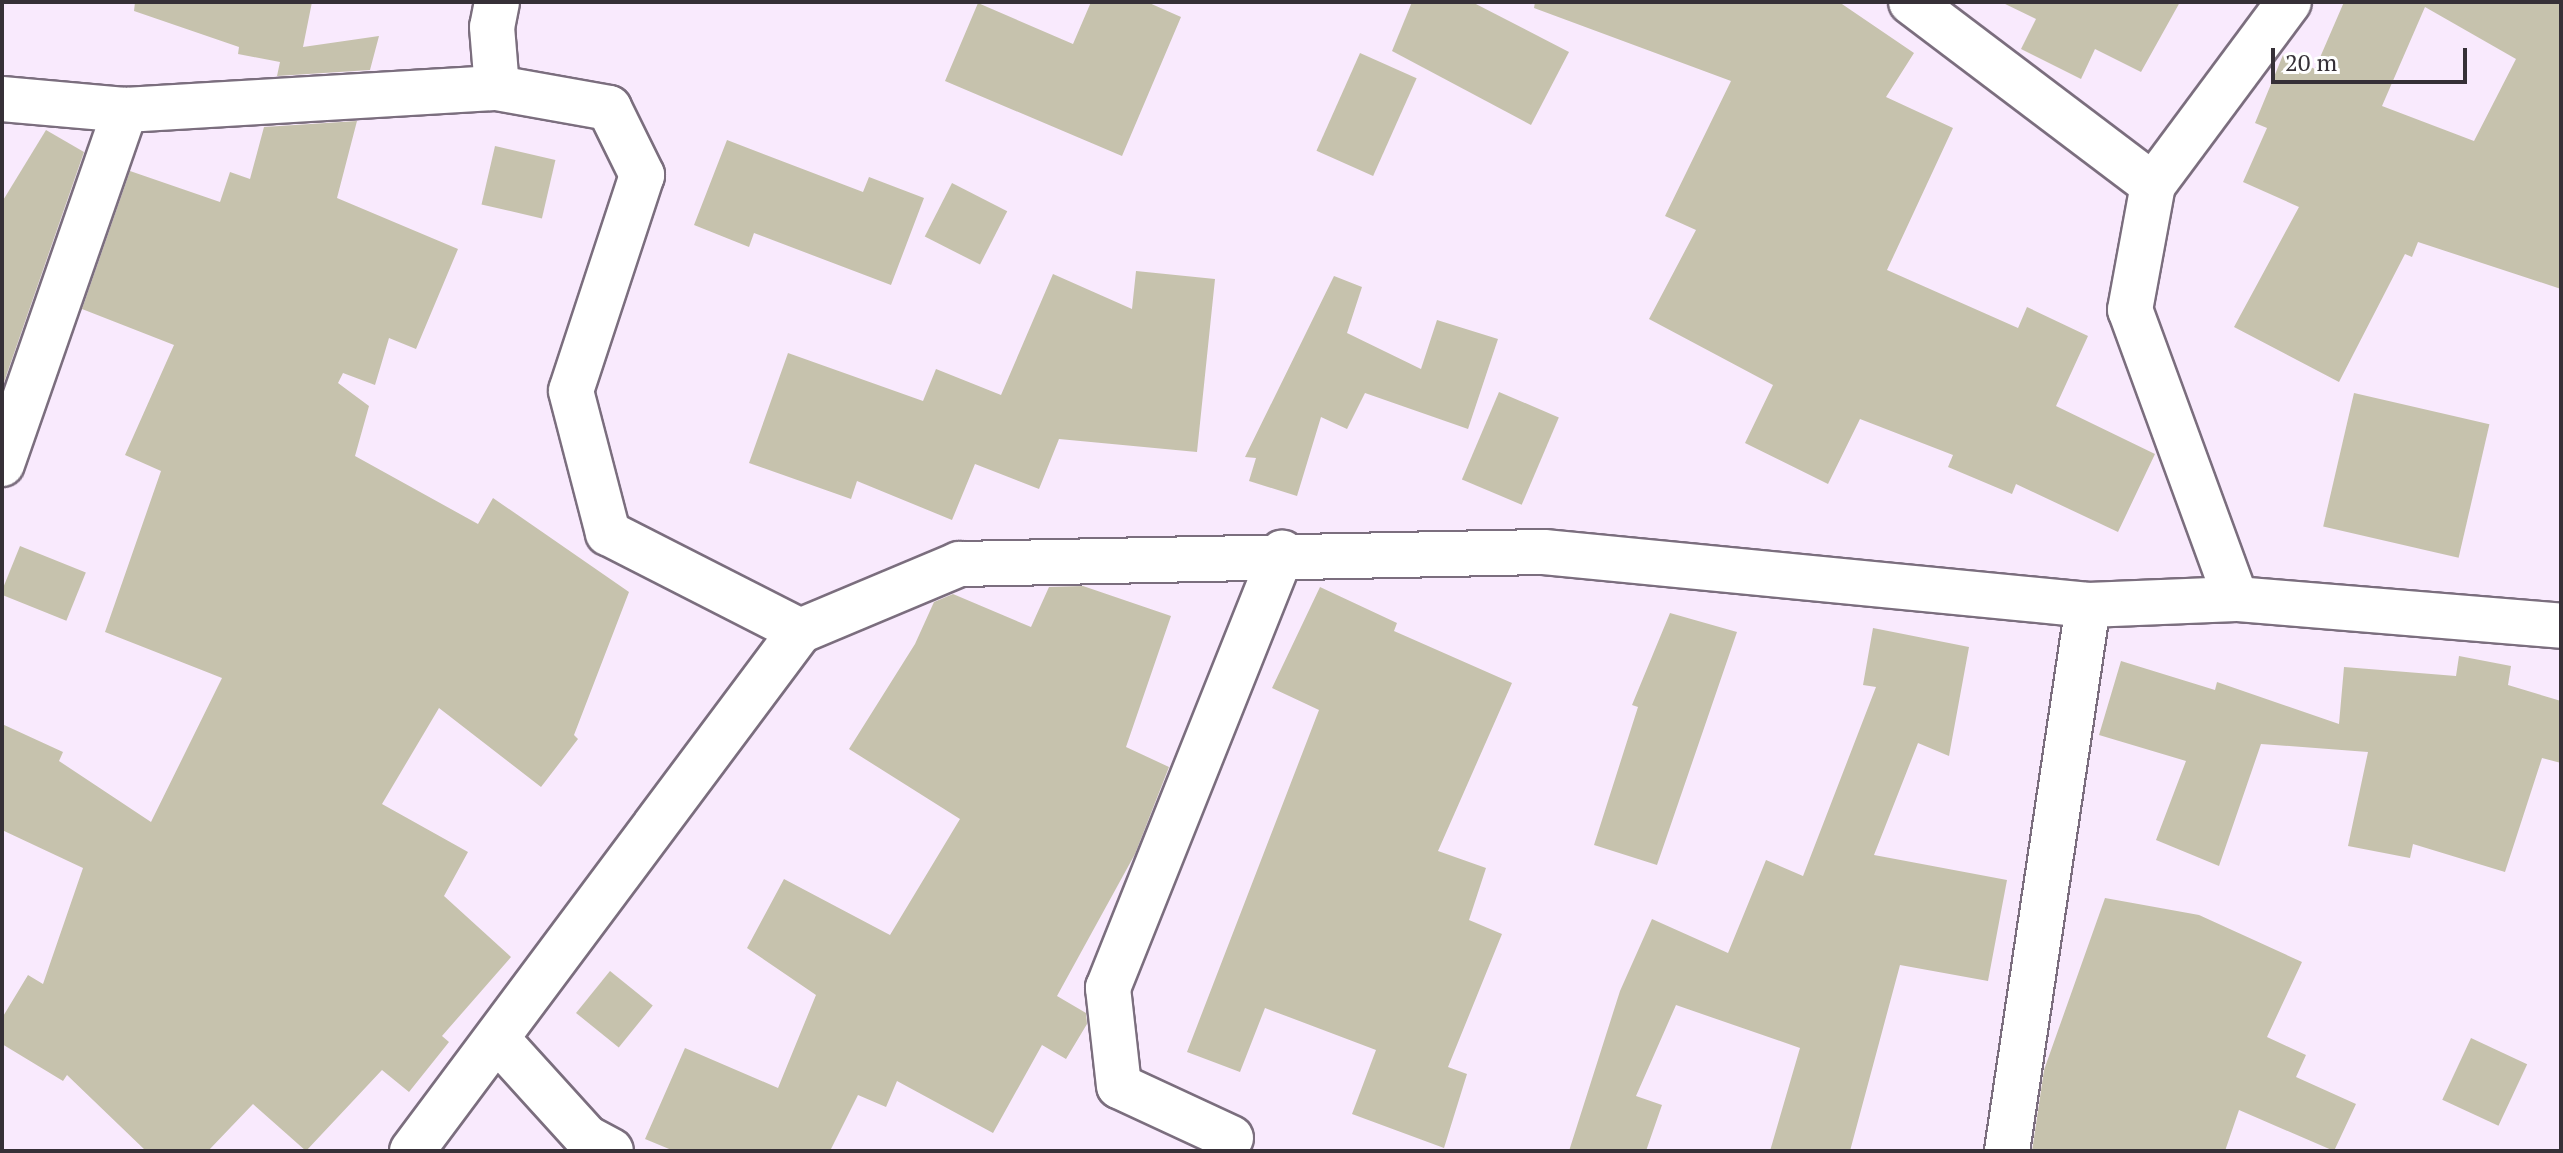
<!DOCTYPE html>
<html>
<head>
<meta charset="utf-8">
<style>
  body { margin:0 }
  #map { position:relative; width:2563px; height:1153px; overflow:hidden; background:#f9eafd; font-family:"PT Serif",serif }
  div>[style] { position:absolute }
  .building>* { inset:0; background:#c6c2ad; transform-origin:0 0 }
  .roads { filter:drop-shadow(2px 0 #7b6e7e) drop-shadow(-2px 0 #7b6e7e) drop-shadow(0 2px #7b6e7e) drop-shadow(0 -2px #7b6e7e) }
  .minor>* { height:44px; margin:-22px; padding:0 22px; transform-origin:22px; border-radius:22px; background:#fff }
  span { translate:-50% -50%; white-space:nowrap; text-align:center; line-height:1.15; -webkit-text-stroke:8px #fff; paint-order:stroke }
  .frame { position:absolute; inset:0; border:4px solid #363037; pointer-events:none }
  .scale { position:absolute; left:2271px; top:48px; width:196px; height:36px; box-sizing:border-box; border:4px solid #363037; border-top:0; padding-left:10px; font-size:24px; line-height:28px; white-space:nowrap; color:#363037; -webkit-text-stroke:6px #fff; paint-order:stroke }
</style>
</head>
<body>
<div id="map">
  <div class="building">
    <i style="clip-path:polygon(135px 2px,312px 2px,303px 47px,379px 36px,370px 70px,277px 76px,280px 62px,238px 54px,239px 47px,134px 11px)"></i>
    <i style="clip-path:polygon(1091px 2px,1147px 2px,1181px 17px,1122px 156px,945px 81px,978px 3px,1073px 44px)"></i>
    <i style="clip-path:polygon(1412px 2px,1472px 2px,1569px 52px,1531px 125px,1392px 51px)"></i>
    <i style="clip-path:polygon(1535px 2px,1839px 2px,1914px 53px,1886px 97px,1953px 128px,1887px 270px,2018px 328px,2027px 307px,2088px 336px,2056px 406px,2155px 454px,2118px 532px,2016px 484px,2012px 494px,1948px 467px,1953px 455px,1860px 419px,1828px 484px,1745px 443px,1773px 385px,1649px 319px,1696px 230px,1665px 216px,1731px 81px,1534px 8px)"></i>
    <i style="clip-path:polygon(2001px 2px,2180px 2px,2141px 72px,2095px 49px,2081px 79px,2021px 49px,2036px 19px)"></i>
    <i style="clip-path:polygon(evenodd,2344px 2px,2561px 2px,2561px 289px,2418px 242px,2412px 257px,2405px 254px,2339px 382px,2234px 327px,2299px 207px,2243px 182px,2267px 128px,2255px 123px,2283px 55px,2315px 69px,2344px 2px,2425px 7px,2516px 59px,2474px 141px,2382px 106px,2425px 7px)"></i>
    <i style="left:1360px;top:53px;width:62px;height:107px;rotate:24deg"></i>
    <i style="clip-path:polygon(357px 121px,337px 198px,458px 249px,416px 349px,389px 338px,375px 385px,343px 373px,338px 383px,369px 406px,355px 456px,478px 524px,493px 498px,629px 592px,574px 735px,578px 739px,541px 787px,439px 708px,382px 804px,468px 852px,444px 896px,511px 957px,442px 1036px,449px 1042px,409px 1092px,382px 1070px,306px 1151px,253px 1104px,208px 1151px,146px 1151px,67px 1075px,63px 1081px,2px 1044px,2px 1018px,28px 975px,43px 984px,83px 868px,2px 830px,2px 724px,63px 752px,59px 761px,151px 822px,222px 678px,105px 632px,161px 471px,125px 455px,174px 345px,82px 309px,130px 171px,220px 202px,230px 172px,250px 179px,264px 127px)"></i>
    <i style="clip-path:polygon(46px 130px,84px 152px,2px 388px,2px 202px)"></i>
    <i style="clip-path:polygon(727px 140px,863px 192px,869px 177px,924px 198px,891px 285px,754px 233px,749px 247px,694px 225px)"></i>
    <i style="left:495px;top:146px;width:62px;height:60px;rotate:13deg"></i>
    <i style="left:952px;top:183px;width:62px;height:60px;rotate:27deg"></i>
    <i style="clip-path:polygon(1136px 271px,1215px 279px,1197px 452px,1059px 439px,1039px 489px,975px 464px,952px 520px,857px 481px,851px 499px,749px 463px,788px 353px,923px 401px,936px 369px,1001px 395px,1053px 274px,1132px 309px)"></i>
    <i style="clip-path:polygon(1334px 276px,1362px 287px,1347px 333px,1421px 369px,1437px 320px,1498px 339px,1468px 429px,1365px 393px,1347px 429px,1321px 417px,1297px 496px,1249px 481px,1256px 458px,1245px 457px)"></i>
    <i style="left:1499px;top:392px;width:65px;height:95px;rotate:23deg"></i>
    <i style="left:2354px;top:393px;width:139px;height:137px;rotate:13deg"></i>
    <i style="left:20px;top:546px;width:71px;height:52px;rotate:22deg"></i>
    <i style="clip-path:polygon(1083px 586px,1171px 616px,1126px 747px,1169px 767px,1135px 854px,1057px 996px,1086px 1013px,1087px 1024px,1066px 1059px,1042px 1045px,993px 1133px,897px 1081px,886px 1107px,858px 1095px,830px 1151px,674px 1151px,645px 1139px,685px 1048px,778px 1088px,816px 995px,747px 948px,784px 879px,890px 935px,960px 819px,849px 749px,915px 644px,934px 602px,953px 594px,1031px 627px,1049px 587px)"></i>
    <i style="clip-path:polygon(1320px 587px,1397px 623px,1394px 631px,1512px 683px,1438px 851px,1486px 868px,1469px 920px,1502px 934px,1448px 1067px,1467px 1074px,1444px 1148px,1352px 1114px,1376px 1050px,1265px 1008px,1240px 1072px,1187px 1052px,1319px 710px,1272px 688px)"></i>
    <i style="clip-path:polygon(1670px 613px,1737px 632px,1657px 865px,1594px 845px,1638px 707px,1632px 705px)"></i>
    <i style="clip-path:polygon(1873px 628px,1969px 647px,1949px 756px,1918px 743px,1874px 855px,2007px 880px,1988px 981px,1900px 965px,1850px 1151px,1770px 1151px,1800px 1048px,1676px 1005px,1636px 1096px,1662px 1105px,1646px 1151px,1569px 1151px,1620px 991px,1652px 919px,1728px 953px,1766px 860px,1803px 876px,1876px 687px,1863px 685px)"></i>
    <i style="clip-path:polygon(2459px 656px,2511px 666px,2508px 685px,2561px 701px,2561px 763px,2542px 758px,2505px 872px,2413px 844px,2410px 858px,2348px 846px,2368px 752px,2261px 744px,2219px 866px,2156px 840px,2186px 761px,2099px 735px,2121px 661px,2215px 690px,2217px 682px,2339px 724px,2344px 667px,2456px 676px)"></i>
    <i style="clip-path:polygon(2105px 898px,2199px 915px,2302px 962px,2267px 1037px,2306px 1055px,2296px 1077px,2356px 1104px,2334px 1151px,2239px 1110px,2225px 1151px,2032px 1151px,2044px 1070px)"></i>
    <i style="left:610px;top:971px;width:55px;height:54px;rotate:39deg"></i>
    <i style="left:2471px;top:1038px;width:62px;height:68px;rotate:25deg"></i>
  </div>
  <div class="roads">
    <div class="minor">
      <i style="left:497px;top:2px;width:25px;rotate:101deg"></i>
      <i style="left:492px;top:27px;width:61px;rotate:85.3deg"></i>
      <i style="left:497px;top:88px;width:114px;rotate:10.1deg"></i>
      <i style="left:609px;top:108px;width:75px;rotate:63.8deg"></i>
      <i style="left:642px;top:175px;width:227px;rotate:108.2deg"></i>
      <i style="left:571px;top:391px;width:147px;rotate:75.4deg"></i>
      <i style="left:608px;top:533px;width:216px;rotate:27deg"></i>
      <i style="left:1911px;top:2px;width:303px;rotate:37.1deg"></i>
      <i style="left:2px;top:99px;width:123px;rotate:5.1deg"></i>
      <i style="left:125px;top:110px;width:373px;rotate:-3.4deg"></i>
      <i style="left:2px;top:464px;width:375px;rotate:-70.8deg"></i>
      <i style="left:2236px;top:599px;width:308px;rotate:-110.1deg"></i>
      <i style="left:2130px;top:310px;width:127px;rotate:-79.6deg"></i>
      <i style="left:2153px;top:185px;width:228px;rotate:-53.4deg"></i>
      <i style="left:498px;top:1040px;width:132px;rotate:47.8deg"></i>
      <i style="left:587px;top:1138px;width:27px;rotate:28deg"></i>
      <i style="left:1231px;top:1138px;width:123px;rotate:-155.1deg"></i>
      <i style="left:1119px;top:1086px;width:99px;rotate:-96.4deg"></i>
      <i style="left:1108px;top:988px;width:469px;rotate:-68.2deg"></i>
      <i style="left:412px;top:1151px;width:649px;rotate:-53.27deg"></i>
      <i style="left:800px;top:631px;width:173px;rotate:-22.8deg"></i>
      <i style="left:959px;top:564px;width:585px;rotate:-1.18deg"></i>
      <i style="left:1544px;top:552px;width:547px;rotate:5.56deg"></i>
      <i style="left:2088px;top:605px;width:148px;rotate:-2.3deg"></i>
      <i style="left:2236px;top:599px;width:326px;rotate:4.7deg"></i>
      <i style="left:2007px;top:1151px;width:552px;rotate:-81.56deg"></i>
    </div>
  </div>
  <div class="frame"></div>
  <div class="scale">20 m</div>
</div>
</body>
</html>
